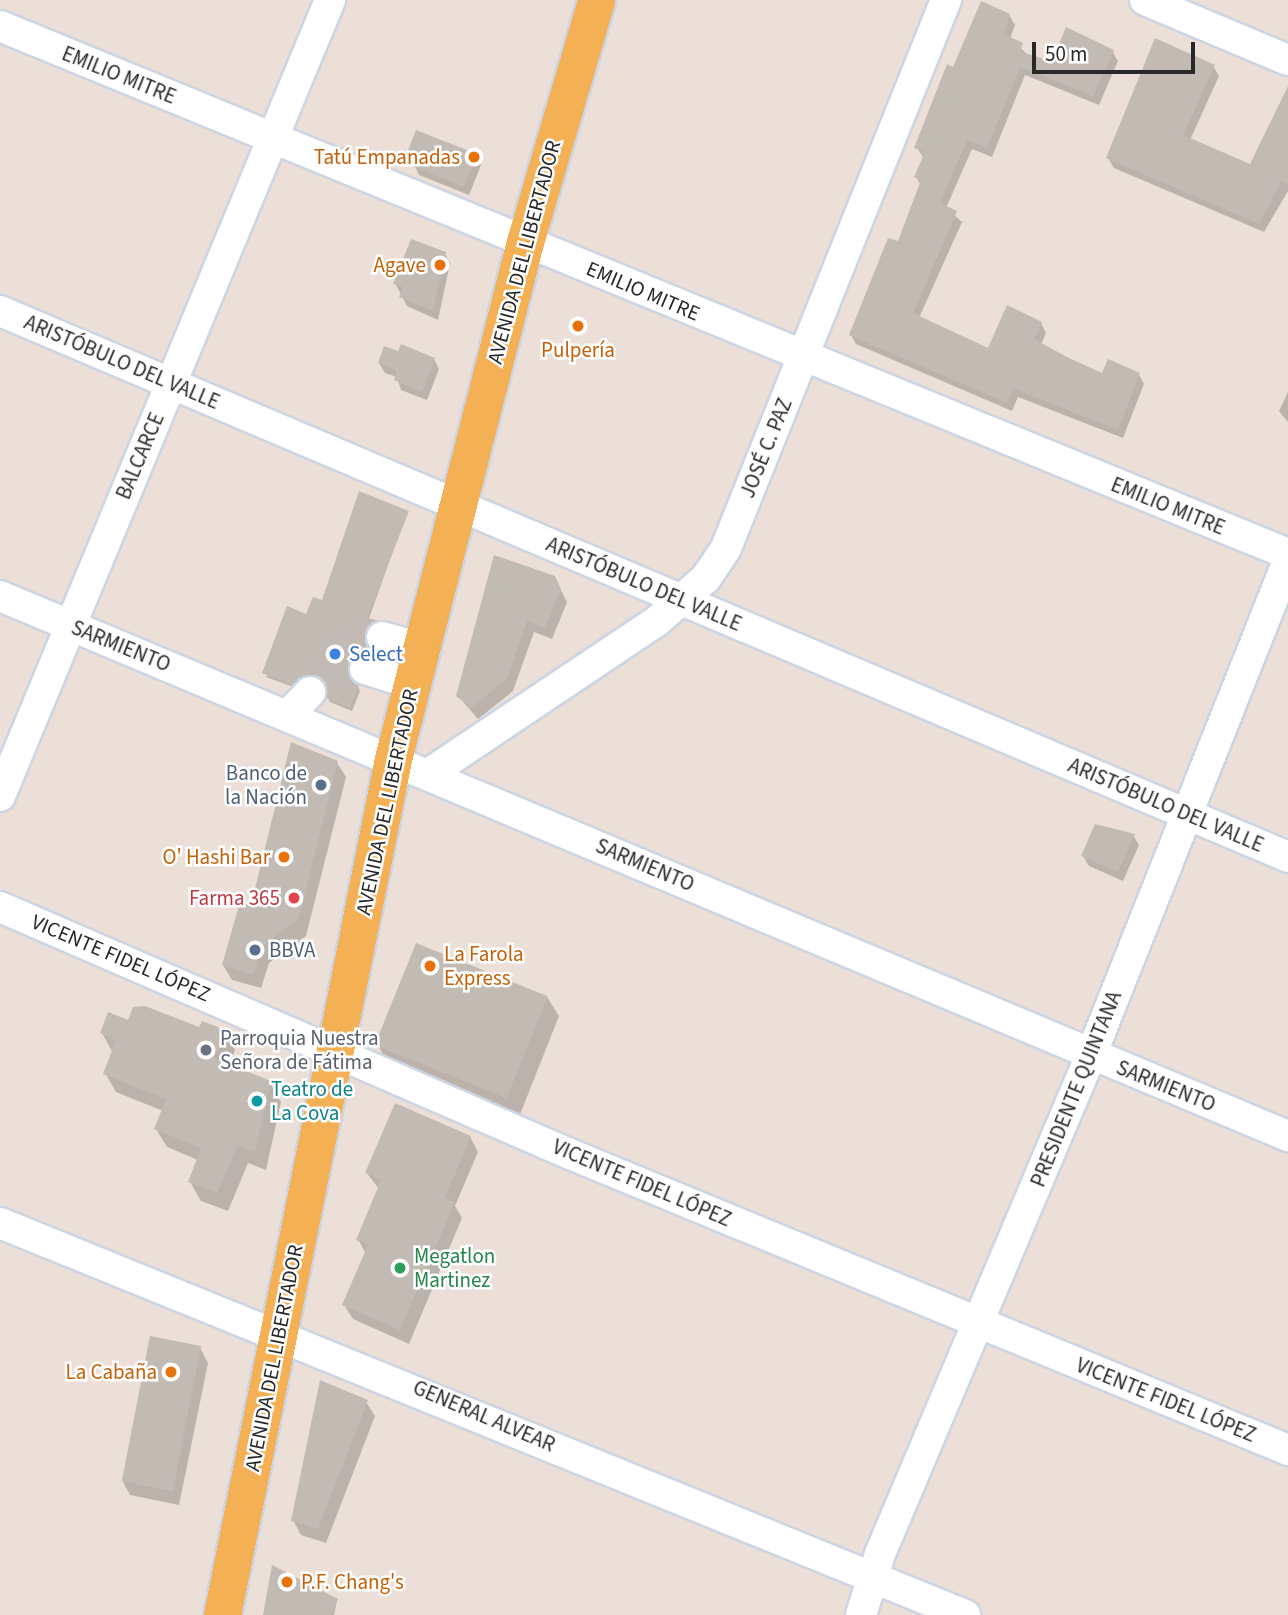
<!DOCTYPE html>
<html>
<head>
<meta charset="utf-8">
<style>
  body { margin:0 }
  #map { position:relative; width:1288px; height:1615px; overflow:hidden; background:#ebdfd8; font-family:"Source Sans 3",sans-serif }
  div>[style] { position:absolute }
  .shadow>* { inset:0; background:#0003 }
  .building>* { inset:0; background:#c2bbb4; transform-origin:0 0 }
  .minor-tunnel>* { height:30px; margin-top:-15px; transform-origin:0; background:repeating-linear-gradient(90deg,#c4bab5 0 30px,transparent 0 45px) }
  .roads { filter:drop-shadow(2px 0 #ced5e2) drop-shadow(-2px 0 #ced5e2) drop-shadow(0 2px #ced5e2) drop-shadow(0 -2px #ced5e2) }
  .minor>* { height:30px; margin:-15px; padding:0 15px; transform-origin:15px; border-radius:15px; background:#fff }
  .major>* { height:37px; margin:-18.5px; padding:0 18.5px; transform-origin:18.5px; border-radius:18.5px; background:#f4b054 }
  .dots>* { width:19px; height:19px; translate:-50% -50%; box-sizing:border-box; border:4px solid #fff; border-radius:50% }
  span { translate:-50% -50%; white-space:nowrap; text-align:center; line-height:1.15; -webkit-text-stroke:5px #fff; paint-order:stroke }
  .street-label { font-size:21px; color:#282828 }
  .food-label { font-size:21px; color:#c56008 }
  .right { translate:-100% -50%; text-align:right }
  .left { translate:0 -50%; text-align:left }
  .shop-label { font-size:21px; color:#366cbe }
  .service-label { font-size:21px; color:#4e5e75 }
  .health-label { font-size:21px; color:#be3a42 }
  .worship-label { font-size:21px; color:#5b616d }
  .culture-label { font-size:21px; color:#0d838f }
  .leisure-label { font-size:21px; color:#27864d }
  .scale { position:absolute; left:1032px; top:42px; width:163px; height:32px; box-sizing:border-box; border:4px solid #282828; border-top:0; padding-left:9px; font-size:21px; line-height:24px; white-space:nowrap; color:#282828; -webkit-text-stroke:5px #fff; paint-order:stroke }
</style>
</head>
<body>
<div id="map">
  <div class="shadow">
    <i style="clip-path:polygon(1009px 15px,1015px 25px,1010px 39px,1027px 54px,1053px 63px,1112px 51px,1118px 61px,1099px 105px,1025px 75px,992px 157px,972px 149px,946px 208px,962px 222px,919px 318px,989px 350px,1041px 323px,1046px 333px,1041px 345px,1103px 375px,1139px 375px,1144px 384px,1123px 438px,1018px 397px,1012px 411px,856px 344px,851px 335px,899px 243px,921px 185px,916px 177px,924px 158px,916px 147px,953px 69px)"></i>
    <i style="clip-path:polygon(1213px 66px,1219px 76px,1190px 140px,1251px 167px,1288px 93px,1288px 191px,1264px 232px,1114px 168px,1108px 158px)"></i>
    <i style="clip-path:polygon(409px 153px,476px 156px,481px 165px,469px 195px,419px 175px)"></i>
    <i style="clip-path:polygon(445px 254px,450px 263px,438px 320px,407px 306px,395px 283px)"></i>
    <i style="clip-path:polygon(399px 354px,434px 359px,439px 369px,427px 400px,401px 390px,397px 377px,385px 373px,379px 363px)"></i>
    <i style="clip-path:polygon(1288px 392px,1288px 422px,1279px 411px)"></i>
    <i style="clip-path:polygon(407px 512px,362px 638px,373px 656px,349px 668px,360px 691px,352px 711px,330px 702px,318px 679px,296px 688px,266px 677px,307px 616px)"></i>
    <i style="clip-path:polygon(554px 577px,567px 602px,552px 639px,534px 632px,513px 691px,478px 719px,458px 696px)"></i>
    <i style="clip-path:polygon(337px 763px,346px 777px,306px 936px,269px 963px,261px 988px,232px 980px,223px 965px)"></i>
    <i style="clip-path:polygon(1133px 835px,1139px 845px,1123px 881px,1089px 866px,1083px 856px)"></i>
    <i style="clip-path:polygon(547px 997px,559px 1016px,519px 1117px,389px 1065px,378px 1045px)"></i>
    <i style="clip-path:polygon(129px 1022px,224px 1032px,235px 1050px,229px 1066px,270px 1083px,281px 1102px,266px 1170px,248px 1163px,228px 1211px,201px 1201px,190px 1182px,198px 1160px,167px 1147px,156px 1129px,163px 1111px,116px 1092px,105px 1073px,113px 1053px,102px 1033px)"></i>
    <i style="clip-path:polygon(470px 1137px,478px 1152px,455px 1206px,462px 1218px,409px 1344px,353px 1319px,344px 1305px,366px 1254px,358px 1239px,379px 1189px,367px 1173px)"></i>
    <i style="clip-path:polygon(200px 1348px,208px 1363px,179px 1505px,130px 1495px,122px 1480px)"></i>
    <i style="clip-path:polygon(366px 1402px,375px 1416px,326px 1543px,301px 1535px,293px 1520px)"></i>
    <i style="clip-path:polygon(337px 1600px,334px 1615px,265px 1615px)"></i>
  </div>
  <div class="building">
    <i style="clip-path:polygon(981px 1px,1010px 14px,1004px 34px,1023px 43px,1020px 52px,1052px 61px,1066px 27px,1114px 50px,1093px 96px,1020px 67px,987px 148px,967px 140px,940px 203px,957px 211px,913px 313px,988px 348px,1007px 305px,1042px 322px,1034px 339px,1067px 357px,1102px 373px,1108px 359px,1140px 373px,1118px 430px,1013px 388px,1007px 403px,849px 335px,888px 238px,898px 241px,921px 180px,914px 177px,925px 152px,914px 148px,947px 64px,953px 67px)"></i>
    <i style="clip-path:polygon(1155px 38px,1215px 65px,1183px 135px,1250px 164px,1288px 86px,1288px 185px,1281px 181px,1259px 224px,1106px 158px)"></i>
    <i style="clip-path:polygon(416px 130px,477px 154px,464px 187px,412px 166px,415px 156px,407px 153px)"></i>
    <i style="clip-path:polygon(411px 239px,446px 252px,433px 311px,399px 297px,403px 287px,393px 284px)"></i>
    <i style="clip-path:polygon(401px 344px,435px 358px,422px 392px,394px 380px,397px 371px,378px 363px,384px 346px,398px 351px)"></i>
    <i style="clip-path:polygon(359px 491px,409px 511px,361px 633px,372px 651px,348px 664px,359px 685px,350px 708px,326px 698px,327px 686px,315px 675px,292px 685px,262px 673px,287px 606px,306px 614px,313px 597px,322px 600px)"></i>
    <i style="clip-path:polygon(494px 555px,555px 576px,561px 589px,545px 628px,527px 621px,507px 679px,471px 708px,456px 696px)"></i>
    <i style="clip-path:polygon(291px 742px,338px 761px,299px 918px,261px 948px,253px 975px,222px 965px,240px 902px,251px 905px)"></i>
    <i style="clip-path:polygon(1095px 824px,1135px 834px,1118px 872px,1081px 856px)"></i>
    <i style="left:416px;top:943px;width:142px;height:110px;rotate:22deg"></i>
    <i style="clip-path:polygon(145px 1006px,199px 1027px,202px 1021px,226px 1030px,214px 1058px,271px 1081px,255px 1152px,238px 1145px,217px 1193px,188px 1182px,201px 1148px,154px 1129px,166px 1099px,103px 1074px,116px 1040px,100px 1033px,108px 1012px,128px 1020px,133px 1007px)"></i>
    <i style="clip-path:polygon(395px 1103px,471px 1136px,445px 1198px,455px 1202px,400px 1330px,342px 1305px,368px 1245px,356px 1240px,381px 1180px,365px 1173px)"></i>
    <i style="left:150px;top:1336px;width:52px;height:148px;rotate:11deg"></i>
    <i style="clip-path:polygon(320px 1380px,368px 1400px,318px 1529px,291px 1521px)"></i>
    <i style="clip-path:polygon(272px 1565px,338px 1599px,331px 1615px,263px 1615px)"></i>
  </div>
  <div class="minor-tunnel">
    <i style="left:310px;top:692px;width:77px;rotate:-52.4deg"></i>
    <i style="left:357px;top:631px;width:26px;rotate:13deg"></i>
  </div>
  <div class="roads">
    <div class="minor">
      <i style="left:1145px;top:0;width:155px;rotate:22.8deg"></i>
      <i style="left:0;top:26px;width:1392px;rotate:22.29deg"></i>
      <i style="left:0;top:311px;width:1399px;rotate:22.97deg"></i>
      <i style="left:0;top:596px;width:1397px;rotate:22.75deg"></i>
      <i style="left:382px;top:637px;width:41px;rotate:15.4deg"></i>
      <i style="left:365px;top:669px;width:50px;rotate:17.4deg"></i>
      <i style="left:288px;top:715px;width:32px;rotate:-46deg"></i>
      <i style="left:430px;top:773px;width:273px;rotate:-33.8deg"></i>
      <i style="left:657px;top:621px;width:65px;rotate:-41.3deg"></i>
      <i style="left:706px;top:578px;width:36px;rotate:-56deg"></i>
      <i style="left:726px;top:548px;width:591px;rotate:-68.13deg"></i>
      <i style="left:0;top:796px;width:862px;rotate:-67.48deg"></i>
      <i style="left:0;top:907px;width:621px;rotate:23.43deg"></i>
      <i style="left:570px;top:1154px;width:777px;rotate:22.4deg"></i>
      <i style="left:0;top:1223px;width:1042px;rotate:22.11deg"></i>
      <i style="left:861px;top:1615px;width:64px;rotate:-72.7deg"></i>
      <i style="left:880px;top:1554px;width:542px;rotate:-67.08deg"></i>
      <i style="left:1091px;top:1055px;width:532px;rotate:-68.26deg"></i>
    </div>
    <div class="major">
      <i style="left:222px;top:1615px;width:873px;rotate:-78.7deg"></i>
      <i style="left:393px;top:759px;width:534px;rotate:-75.68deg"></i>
      <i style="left:525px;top:242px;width:252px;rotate:-73.6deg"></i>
    </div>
  </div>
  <div class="dots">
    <i style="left:474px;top:157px;background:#e8710a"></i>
    <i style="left:440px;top:265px;background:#e8710a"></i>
    <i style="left:578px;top:326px;background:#e8710a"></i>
    <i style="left:335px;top:654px;background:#3f7fe0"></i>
    <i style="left:321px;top:785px;background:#5c6f8a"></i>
    <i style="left:284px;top:857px;background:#e8710a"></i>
    <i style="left:294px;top:898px;background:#e0444e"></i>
    <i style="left:255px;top:950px;background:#5c6f8a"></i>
    <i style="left:430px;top:966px;background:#e8710a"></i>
    <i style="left:206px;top:1050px;background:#6b7280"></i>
    <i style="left:257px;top:1101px;background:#0f9aa8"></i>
    <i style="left:400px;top:1268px;background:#2e9e5b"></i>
    <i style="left:171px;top:1372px;background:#e8710a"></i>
    <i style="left:287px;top:1582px;background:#e8710a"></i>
  </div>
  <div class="street-label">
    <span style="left:119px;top:75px;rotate:22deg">EMILIO MITRE</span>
    <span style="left:524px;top:252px;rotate:-75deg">AVENIDA DEL LIBERTADOR</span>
    <span style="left:643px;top:291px;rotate:23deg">EMILIO MITRE</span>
    <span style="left:122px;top:362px;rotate:23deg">ARISTÓBULO DEL VALLE</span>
    <span style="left:766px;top:448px;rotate:-68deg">JOSÉ C. PAZ</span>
    <span style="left:140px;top:456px;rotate:-67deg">BALCARCE</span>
    <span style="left:1168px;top:506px;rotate:22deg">EMILIO MITRE</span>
    <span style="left:644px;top:584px;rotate:23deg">ARISTÓBULO DEL VALLE</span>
    <span style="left:121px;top:646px;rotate:22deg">SARMIENTO</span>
    <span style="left:387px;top:802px;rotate:-78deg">AVENIDA DEL LIBERTADOR</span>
    <span style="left:1166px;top:805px;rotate:23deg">ARISTÓBULO DEL VALLE</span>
    <span style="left:645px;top:865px;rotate:23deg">SARMIENTO</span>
    <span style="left:121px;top:958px;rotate:23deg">VICENTE FIDEL LÓPEZ</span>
    <span style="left:1166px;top:1086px;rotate:22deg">SARMIENTO</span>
    <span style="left:1076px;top:1089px;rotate:-68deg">PRESIDENTE QUINTANA</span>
    <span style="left:642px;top:1183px;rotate:23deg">VICENTE FIDEL LÓPEZ</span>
    <span style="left:274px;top:1358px;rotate:-79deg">AVENIDA DEL LIBERTADOR</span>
    <span style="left:1166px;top:1400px;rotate:22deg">VICENTE FIDEL LÓPEZ</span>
    <span style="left:484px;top:1416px;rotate:23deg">GENERAL ALVEAR</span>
  </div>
  <div class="food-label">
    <span class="right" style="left:460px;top:157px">Tatú Empanadas</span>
    <span class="right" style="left:426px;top:265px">Agave</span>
    <span style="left:578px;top:350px">Pulpería</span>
    <span class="right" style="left:270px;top:857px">O' Hashi Bar</span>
    <span class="left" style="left:444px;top:966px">La Farola<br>Express</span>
    <span class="right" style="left:157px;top:1372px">La Cabaña</span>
    <span class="left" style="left:301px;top:1582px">P.F. Chang's</span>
  </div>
  <div class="shop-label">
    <span class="left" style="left:349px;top:654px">Select</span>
  </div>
  <div class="service-label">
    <span class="right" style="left:307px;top:785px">Banco de<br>la Nación</span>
    <span class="left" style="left:269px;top:950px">BBVA</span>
  </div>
  <div class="health-label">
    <span class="right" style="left:280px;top:898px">Farma 365</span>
  </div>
  <div class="worship-label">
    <span class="left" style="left:220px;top:1050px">Parroquia Nuestra<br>Señora de Fátima</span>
  </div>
  <div class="culture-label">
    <span class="left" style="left:271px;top:1101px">Teatro de<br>La Cova</span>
  </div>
  <div class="leisure-label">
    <span class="left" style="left:414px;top:1268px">Megatlon<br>Martinez</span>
  </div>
  <div class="scale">50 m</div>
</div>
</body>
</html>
